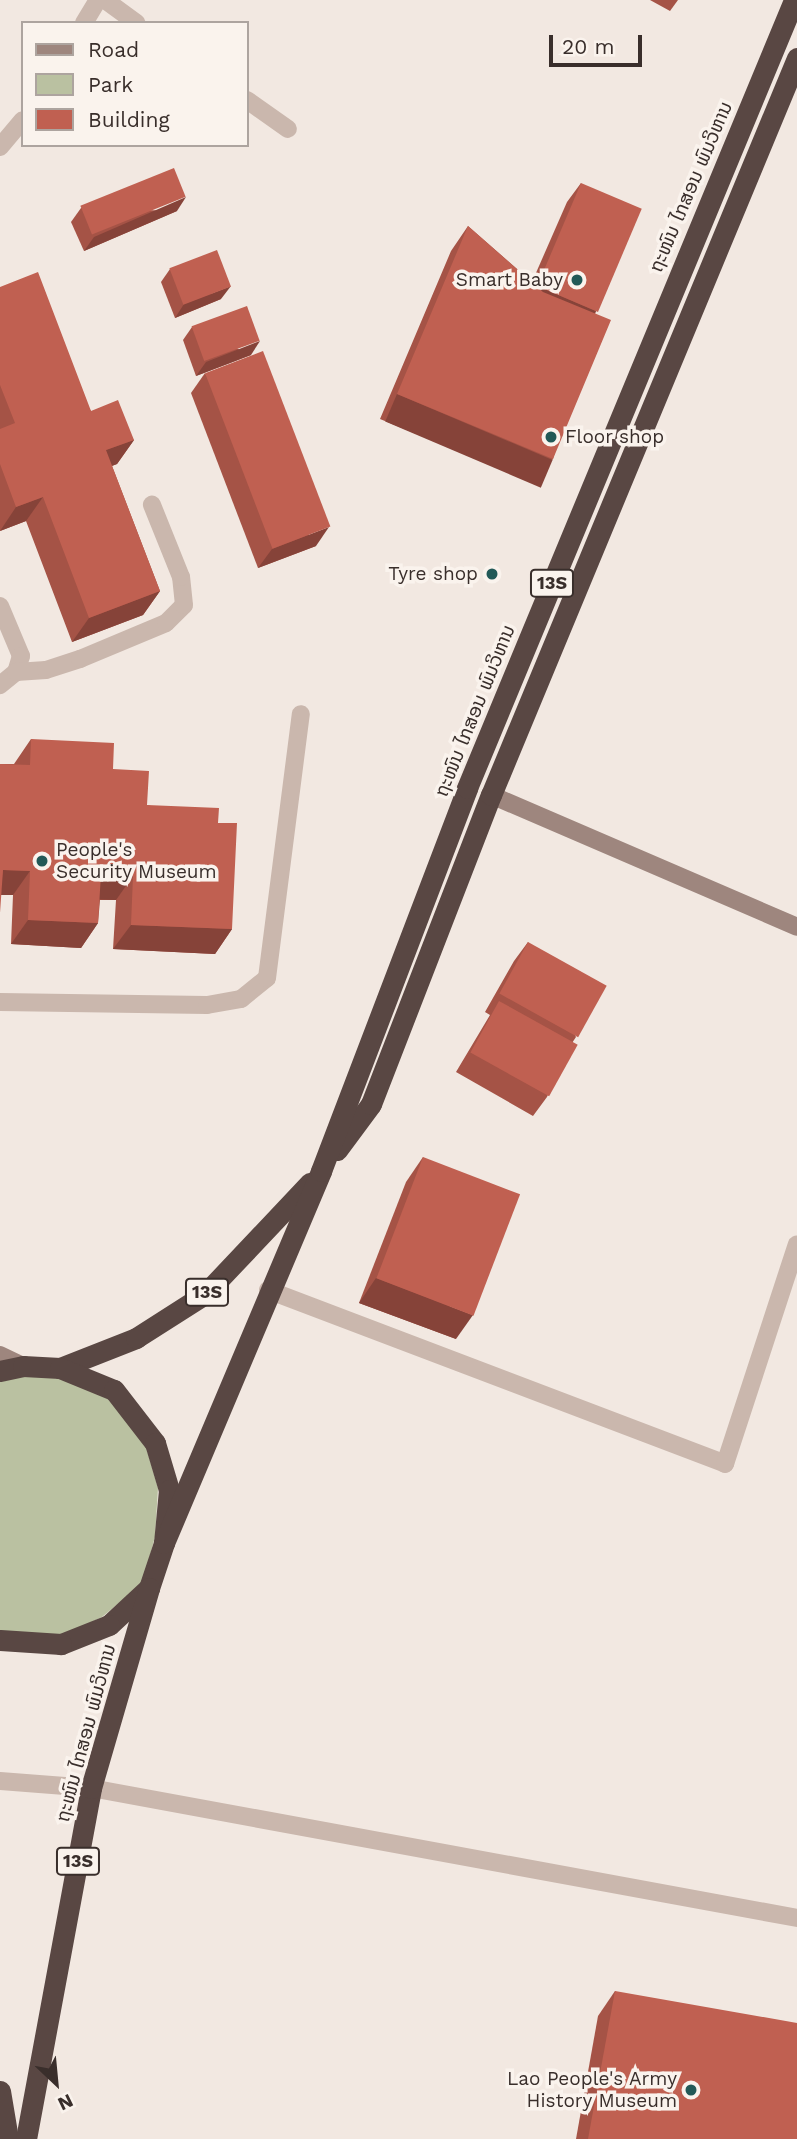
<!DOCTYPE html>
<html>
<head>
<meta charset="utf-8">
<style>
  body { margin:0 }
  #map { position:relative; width:797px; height:2139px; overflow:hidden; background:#f2e8e1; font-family:"Work Sans","Noto Sans Lao",sans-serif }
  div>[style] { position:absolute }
  .green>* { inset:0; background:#bac1a1 }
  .lane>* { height:18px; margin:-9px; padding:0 9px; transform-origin:9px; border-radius:9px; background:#cab7ad }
  .street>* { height:18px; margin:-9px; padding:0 9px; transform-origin:9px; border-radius:9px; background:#cab7ad }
  .secondary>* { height:18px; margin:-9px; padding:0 9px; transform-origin:9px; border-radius:9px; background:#9e867e }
  .highway>* { height:21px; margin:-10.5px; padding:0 10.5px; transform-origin:10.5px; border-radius:10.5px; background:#594743 }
  .wall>* { inset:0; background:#a55346 }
  .shaded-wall>* { inset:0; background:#864339; transform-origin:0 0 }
  .building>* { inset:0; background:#c06051; transform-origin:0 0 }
  .dots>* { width:19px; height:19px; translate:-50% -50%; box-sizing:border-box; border:4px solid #faf3ed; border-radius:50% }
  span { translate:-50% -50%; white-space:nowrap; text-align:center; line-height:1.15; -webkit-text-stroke:7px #faf3ed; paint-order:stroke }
  .shield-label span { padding:2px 5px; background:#faf3ed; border:2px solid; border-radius:5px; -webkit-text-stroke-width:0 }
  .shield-label { font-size:18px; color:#392e2b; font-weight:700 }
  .street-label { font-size:19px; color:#392e2b }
  .poi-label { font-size:19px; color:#392e2b }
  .right { translate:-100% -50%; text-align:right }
  .left { translate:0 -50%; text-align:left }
  .legend { position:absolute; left:21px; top:21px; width:228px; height:126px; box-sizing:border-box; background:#faf3ed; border:2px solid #ada49f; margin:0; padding:9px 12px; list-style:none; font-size:21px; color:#392e2b }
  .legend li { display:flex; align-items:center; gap:14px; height:35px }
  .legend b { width:35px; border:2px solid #ada49f }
  .north { position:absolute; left:21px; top:2048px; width:70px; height:70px; -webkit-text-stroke:5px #faf3ed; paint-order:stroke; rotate:154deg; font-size:19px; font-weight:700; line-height:28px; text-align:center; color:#392e2b }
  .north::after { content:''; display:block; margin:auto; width:24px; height:32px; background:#392e2b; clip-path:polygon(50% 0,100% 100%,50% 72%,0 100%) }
  .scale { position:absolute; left:549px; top:35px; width:93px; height:32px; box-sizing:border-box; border:4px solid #392e2b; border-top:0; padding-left:9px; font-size:21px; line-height:24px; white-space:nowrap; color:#392e2b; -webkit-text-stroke:5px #faf3ed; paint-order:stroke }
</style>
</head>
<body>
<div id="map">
  <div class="green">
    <i style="clip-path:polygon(21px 1373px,58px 1374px,105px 1393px,146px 1447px,158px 1488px,155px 1537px,142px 1584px,102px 1617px,62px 1636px,0 1631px,0 1381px)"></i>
  </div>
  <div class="lane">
    <i style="left:105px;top:0;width:39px;rotate:36deg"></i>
    <i style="left:247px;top:100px;width:50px;rotate:35.3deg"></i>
    <i style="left:0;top:606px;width:54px;rotate:67.2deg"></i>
    <i style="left:21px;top:656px;width:17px;rotate:107deg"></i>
    <i style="left:16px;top:672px;width:21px;rotate:141deg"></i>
    <i style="left:16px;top:672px;width:30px;rotate:-4deg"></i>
    <i style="left:46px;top:670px;width:36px;rotate:-18deg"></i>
    <i style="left:80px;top:659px;width:93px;rotate:-22.7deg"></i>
    <i style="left:166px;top:623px;width:25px;rotate:-45deg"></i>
    <i style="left:184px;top:605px;width:28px;rotate:-96deg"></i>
    <i style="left:181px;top:577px;width:78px;rotate:-111.9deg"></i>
    <i style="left:0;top:1002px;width:207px;rotate:0.8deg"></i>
    <i style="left:207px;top:1005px;width:35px;rotate:-10deg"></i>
    <i style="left:241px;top:999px;width:33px;rotate:-39deg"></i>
    <i style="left:267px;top:978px;width:266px;rotate:-82.7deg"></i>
  </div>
  <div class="street">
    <i style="left:84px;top:23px;width:27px;rotate:-59deg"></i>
    <i style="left:0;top:147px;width:35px;rotate:-50deg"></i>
    <i style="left:268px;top:1290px;width:489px;rotate:20.8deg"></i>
    <i style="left:725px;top:1464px;width:231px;rotate:-71.9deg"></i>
    <i style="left:0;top:1781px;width:91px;rotate:4.4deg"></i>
    <i style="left:91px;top:1788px;width:718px;rotate:10.43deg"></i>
  </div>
  <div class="secondary">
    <i style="left:491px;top:795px;width:333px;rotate:23.3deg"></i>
    <i style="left:0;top:1355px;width:25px;rotate:26deg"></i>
  </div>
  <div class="highway">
    <i style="left:337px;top:1150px;width:57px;rotate:-53.5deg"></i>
    <i style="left:371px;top:1104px;width:331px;rotate:-68.8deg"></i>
    <i style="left:491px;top:795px;width:798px;rotate:-67.45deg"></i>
    <i style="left:60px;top:1368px;width:82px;rotate:-21.5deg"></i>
    <i style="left:136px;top:1338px;width:82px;rotate:-32.5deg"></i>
    <i style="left:205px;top:1294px;width:153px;rotate:-46.6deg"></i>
    <i style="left:0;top:1371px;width:24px;rotate:-12deg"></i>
    <i style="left:23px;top:1366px;width:37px;rotate:3deg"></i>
    <i style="left:60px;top:1368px;width:58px;rotate:22.2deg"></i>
    <i style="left:114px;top:1390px;width:67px;rotate:52.3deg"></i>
    <i style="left:155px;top:1443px;width:49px;rotate:73.4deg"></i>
    <i style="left:169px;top:1490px;width:53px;rotate:95.4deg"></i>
    <i style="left:164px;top:1543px;width:47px;rotate:108.4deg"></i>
    <i style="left:149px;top:1588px;width:54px;rotate:137.2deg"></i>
    <i style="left:109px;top:1625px;width:52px;rotate:158.4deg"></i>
    <i style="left:61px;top:1644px;width:61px;rotate:-176.2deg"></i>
    <i style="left:164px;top:1543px;width:404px;rotate:-67.1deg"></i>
    <i style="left:321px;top:1171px;width:410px;rotate:-69.1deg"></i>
    <i style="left:467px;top:788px;width:853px;rotate:-67.46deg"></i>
    <i style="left:0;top:2091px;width:49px;rotate:80.5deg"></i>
    <i style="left:26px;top:2139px;width:357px;rotate:-79.5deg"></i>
    <i style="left:91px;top:1788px;width:208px;rotate:-73.8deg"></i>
  </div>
  <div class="wall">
    <i style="clip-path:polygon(650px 0,678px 0,670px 11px)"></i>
    <i style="clip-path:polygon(581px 183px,596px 311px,553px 459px,536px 483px,380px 419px,451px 251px,468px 226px,532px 282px,567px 202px)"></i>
    <i style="clip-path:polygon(81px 208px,177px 211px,84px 251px,71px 222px)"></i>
    <i style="clip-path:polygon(170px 269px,221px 299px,175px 318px,161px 282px)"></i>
    <i style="clip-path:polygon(0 287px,91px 411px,134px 440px,117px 464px,112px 466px,160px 591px,143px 615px,72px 642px,26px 521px,0 531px)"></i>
    <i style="clip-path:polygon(192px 327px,251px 355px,196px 376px,183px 340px)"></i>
    <i style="clip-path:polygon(205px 373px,316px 546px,258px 568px,191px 393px)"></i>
    <i style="clip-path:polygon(31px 739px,113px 769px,147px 805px,218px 823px,232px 929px,215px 954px,113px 949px,116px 900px,100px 900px,98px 923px,81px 948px,11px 944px,13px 895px,1px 895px,0 764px,14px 764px)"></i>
    <i style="clip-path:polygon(528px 942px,576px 1037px,572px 1043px,547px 1097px,533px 1116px,456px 1072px,490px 1015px,485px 1012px,514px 961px)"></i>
    <i style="clip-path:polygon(423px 1157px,456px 1339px,359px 1303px,406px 1182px)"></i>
    <i style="clip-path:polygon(615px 1991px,797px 2139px,576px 2139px,598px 2016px)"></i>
  </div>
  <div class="shaded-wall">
    <i style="clip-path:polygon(186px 197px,177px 211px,84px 251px,94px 237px)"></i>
    <i style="clip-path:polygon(535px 285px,596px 311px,583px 331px)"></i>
    <i style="clip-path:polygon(231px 286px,221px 299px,175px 318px,184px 304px)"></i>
    <i style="clip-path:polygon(260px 341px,251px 355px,196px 376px,206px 362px)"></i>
    <i style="left:397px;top:394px;width:169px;height:30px;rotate:23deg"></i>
    <i style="clip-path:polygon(134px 440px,117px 464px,89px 474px,106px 450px)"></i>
    <i style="clip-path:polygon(43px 497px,26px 521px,0 531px,16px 507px)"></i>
    <i style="clip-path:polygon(329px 527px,316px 546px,258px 568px,272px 549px)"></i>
    <i style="clip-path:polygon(160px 591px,143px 615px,72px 642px,89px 618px)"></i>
    <i style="clip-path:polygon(3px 870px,30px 871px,13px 895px,0 895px)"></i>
    <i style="clip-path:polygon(101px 874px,133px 876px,116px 900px,84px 899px)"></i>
    <i style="clip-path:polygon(28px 920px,98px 923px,81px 948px,11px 944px)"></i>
    <i style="clip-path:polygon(131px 925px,232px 929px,215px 954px,113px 949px)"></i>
    <i style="clip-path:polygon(376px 1278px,473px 1315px,456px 1339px,359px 1303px)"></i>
  </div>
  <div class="building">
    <i style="left:174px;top:168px;width:31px;height:101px;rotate:68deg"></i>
    <i style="left:581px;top:183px;width:66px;height:112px;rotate:23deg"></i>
    <i style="clip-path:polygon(468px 226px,543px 292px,611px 320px,553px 459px,397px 394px)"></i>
    <i style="left:217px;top:250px;width:39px;height:51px;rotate:69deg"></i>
    <i style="clip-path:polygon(38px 272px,91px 411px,118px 400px,134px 440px,106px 450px,160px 591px,89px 618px,43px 497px,16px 507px,0 464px,0 429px,15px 423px,0 385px,0 287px)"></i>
    <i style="left:247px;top:306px;width:37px;height:59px;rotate:70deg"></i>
    <i style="left:263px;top:351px;width:188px;height:62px;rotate:69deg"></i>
    <i style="clip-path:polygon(31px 739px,114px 743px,113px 769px,149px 771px,147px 805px,219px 808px,218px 823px,237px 823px,232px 929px,131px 925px,133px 876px,101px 874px,98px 923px,28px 920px,30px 871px,3px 870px,0 913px,0 764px,30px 765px)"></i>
    <i style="left:528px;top:942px;width:90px;height:59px;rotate:29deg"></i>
    <i style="left:499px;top:1001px;width:90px;height:59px;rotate:29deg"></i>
    <i style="left:423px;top:1157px;width:104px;height:130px;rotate:21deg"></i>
    <i style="clip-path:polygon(615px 1991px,797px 2023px,797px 2139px,588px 2139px)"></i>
  </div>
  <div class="dots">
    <i style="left:577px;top:280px;background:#225957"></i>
    <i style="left:551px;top:437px;background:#225957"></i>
    <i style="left:492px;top:574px;background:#225957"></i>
    <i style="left:42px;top:861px;background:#225957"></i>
    <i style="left:691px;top:2090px;background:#225957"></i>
  </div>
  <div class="shield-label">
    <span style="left:552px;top:583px">13S</span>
    <span style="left:207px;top:1292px">13S</span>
    <span style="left:78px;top:1861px">13S</span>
  </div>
  <div class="street-label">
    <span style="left:691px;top:187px;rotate:-67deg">ຖະໜົນ ໄກສອນ ພົມວິຫານ</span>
    <span style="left:475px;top:711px;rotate:-68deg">ຖະໜົນ ໄກສອນ ພົມວິຫານ</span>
    <span style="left:86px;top:1733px;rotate:-75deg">ຖະໜົນ ໄກສອນ ພົມວິຫານ</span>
  </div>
  <div class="poi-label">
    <span class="right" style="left:563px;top:280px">Smart Baby</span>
    <span class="left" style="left:565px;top:437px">Floor shop</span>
    <span class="right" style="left:478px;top:574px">Tyre shop</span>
    <span class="left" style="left:56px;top:861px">People's<br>Security Museum</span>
    <span class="right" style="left:677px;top:2090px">Lao People's Army<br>History Museum</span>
  </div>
  <ul class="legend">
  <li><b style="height:9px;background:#9e867e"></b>Road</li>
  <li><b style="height:19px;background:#bac1a1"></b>Park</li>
  <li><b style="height:19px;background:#c06051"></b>Building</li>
  </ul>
  <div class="north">N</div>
  <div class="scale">20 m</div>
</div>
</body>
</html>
